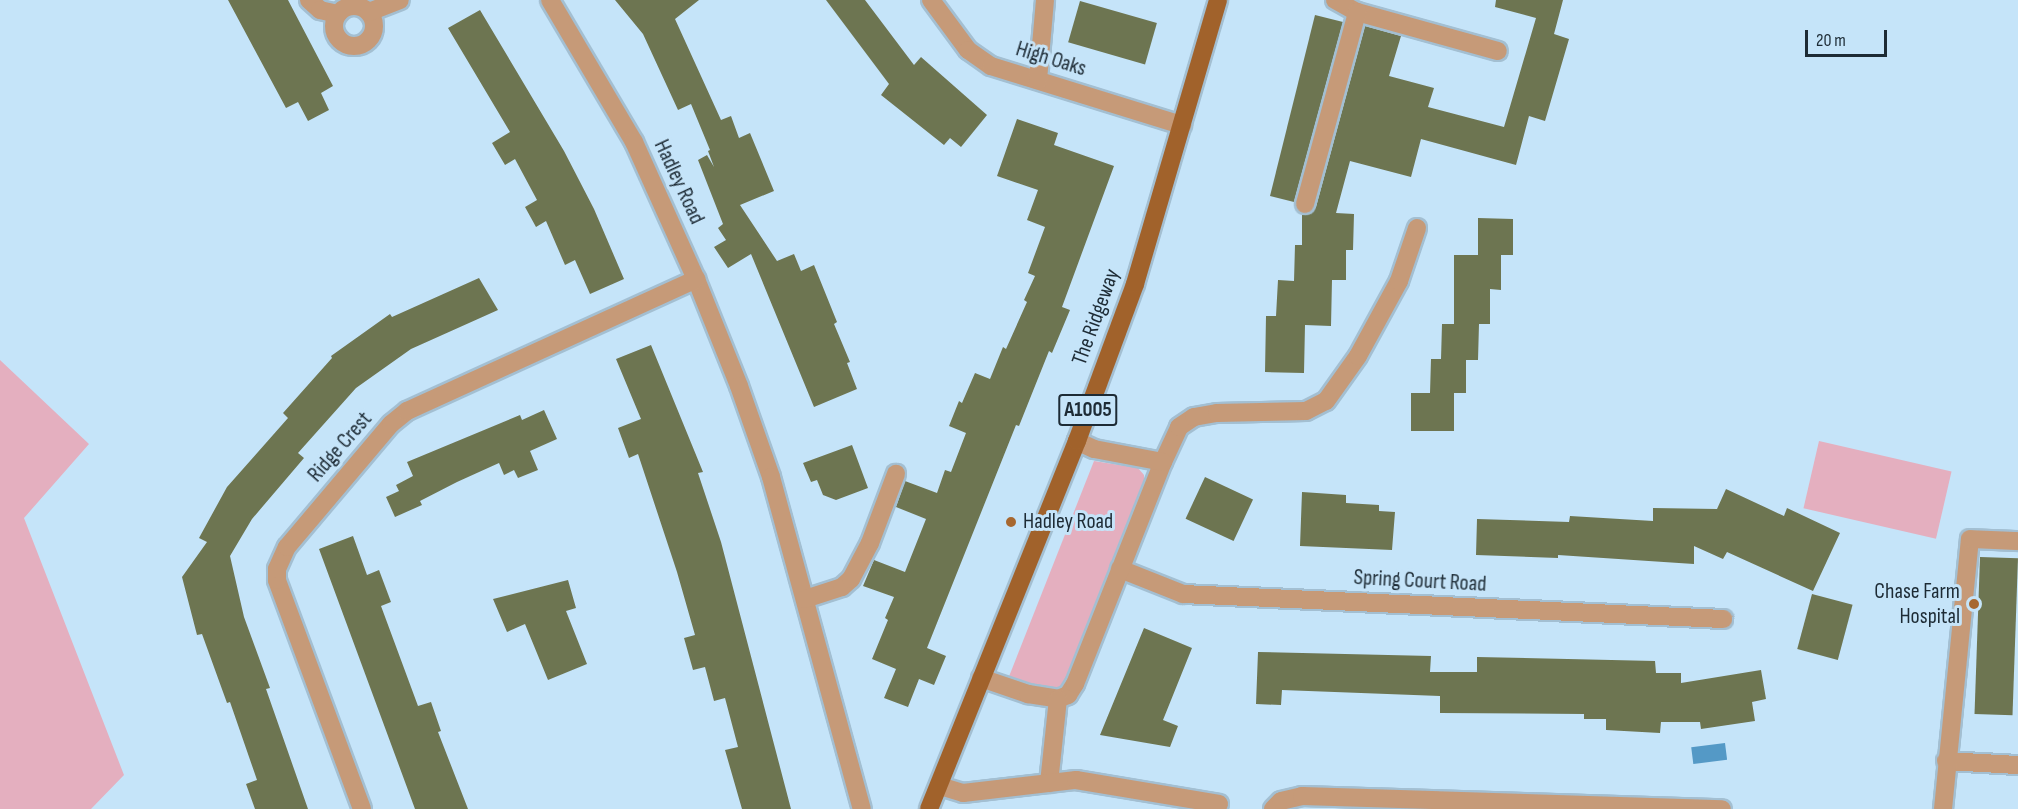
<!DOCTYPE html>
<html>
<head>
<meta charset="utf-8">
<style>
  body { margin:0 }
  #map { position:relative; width:2018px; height:809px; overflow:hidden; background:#c5e4f9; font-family:"Sofia Sans Condensed",sans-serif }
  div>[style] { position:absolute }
  .green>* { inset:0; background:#e4afbf; transform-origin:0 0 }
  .water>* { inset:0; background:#5499c6; transform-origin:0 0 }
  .building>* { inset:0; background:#6d7551; transform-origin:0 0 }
  .roads { filter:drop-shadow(2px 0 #a3bfd2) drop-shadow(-2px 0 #a3bfd2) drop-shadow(0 2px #a3bfd2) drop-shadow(0 -2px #a3bfd2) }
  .minor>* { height:18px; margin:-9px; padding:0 9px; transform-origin:9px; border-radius:9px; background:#c69a78 }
  .minor>.ring { margin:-9px; padding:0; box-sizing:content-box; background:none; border:18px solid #c69a78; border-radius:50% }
  .major>* { height:18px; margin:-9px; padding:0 9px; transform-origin:9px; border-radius:9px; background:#a1622b }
  .dots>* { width:16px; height:16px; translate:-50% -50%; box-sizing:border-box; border:3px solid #c5e4f9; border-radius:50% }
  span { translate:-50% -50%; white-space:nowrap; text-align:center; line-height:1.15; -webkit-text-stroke:6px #c5e4f9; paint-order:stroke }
  .shield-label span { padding:2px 4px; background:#c5e4f9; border:2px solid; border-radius:4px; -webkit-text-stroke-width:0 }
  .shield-label { font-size:21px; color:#1d2b35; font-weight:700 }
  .street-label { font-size:22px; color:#1d2b35 }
  .poi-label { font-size:22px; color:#1d2b35 }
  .left { translate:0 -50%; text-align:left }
  .right { translate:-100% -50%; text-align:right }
  .scale { position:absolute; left:1805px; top:30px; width:82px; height:27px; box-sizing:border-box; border:3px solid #1d2b35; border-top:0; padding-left:8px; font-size:18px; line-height:21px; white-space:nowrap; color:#1d2b35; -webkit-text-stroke:4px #c5e4f9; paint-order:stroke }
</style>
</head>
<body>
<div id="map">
  <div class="green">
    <i style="clip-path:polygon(0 360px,89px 444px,24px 518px,124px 775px,91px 809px,0 809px)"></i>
    <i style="left:1819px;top:441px;width:136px;height:69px;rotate:13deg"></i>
    <i style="clip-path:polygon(1094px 461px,1138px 468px,1144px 475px,1144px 483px,1066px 681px,1060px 689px,1051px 691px,1008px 679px)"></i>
  </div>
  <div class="water">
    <i style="left:1725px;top:743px;width:17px;height:34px;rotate:83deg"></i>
  </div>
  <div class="building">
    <i style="clip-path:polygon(228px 0,288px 0,333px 86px,321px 93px,329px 110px,308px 121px,298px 102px,286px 108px)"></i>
    <i style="clip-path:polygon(615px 0,699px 0,675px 19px,721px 120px,731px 116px,739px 138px,750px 133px,774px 191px,740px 205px,777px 261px,794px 254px,801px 271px,814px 265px,837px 322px,834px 324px,850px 362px,847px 363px,857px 389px,814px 407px,751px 254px,728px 268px,714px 247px,726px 240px,718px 228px,723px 224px,698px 160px,707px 155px,714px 167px,708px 151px,710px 150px,691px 104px,678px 110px,643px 34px)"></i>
    <i style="clip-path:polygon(826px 0,865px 0,914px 65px,921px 57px,987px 115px,961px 147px,950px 138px,944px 145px,881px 95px,889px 84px)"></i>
    <i style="clip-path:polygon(1496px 0,1563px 0,1554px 34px,1569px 39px,1545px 121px,1529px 116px,1516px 165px,1421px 139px,1411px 177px,1350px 161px,1336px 213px,1354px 214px,1353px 250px,1346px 250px,1346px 280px,1332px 280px,1331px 326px,1305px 325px,1304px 373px,1265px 372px,1266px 316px,1276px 316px,1278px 280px,1294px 281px,1295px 245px,1302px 245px,1302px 215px,1312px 212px,1316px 207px,1365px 26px,1401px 36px,1389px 76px,1434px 88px,1428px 107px,1504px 127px,1536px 18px,1495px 7px)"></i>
    <i style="left:1080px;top:1px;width:80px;height:43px;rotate:16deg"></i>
    <i style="clip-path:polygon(480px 10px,564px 151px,594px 209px,624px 279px,590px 294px,575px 260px,565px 265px,546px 221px,536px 227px,525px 207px,537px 200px,515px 159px,505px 165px,492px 143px,510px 132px,448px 28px)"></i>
    <i style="clip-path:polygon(1315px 15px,1343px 22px,1294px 202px,1270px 196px)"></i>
    <i style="clip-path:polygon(1017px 119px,1058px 133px,1054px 145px,1114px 166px,1062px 307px,1070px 310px,1052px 353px,1049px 351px,1019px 426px,1016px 425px,927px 648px,946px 656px,934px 685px,919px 679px,908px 707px,884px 698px,896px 669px,872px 659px,888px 620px,885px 618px,894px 597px,863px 586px,874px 560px,905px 572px,926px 519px,896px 507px,905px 481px,937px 493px,945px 470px,951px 472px,966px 433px,949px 426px,959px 401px,962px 403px,975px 373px,990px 379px,1003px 347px,1006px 349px,1027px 302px,1024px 300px,1035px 276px,1028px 273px,1045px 227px,1027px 220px,1038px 190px,997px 176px)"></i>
    <i style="clip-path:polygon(1478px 218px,1513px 219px,1513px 255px,1501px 255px,1501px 290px,1490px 289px,1490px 324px,1479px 324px,1478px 360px,1466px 360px,1466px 393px,1454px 393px,1454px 431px,1411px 431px,1411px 393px,1430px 393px,1431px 359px,1441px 359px,1442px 324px,1454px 324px,1454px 255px,1478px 255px)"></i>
    <i style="clip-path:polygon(479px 278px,498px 310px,411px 349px,356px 388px,298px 453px,304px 458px,252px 519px,230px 556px,244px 617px,270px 688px,266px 689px,308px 809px,255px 809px,246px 784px,257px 780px,230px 702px,227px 703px,202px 634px,197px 635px,182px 577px,207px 542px,199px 538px,227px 487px,288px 418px,283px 413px,332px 358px,331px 356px,390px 314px,392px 317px)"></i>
    <i style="clip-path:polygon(651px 345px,703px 472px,698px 473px,721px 542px,791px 809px,742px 809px,725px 750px,738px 747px,725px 698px,714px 701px,705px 667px,693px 670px,684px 638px,695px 635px,677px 572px,638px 454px,629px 458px,618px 428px,641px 419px,616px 359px)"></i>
    <i style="clip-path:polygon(544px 410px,557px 439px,530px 451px,538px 470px,518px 478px,514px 470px,504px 475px,499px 463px,457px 482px,420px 501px,422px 505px,395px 517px,386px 497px,399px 491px,396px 485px,413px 476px,407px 462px,520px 415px,522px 420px)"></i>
    <i style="clip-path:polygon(852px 445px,868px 488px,836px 500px,823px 495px,817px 480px,811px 482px,803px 463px)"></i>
    <i style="left:1205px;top:477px;width:53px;height:46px;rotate:25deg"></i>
    <i style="clip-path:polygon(1726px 489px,1784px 516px,1787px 508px,1840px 533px,1813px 591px,1727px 552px,1723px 559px,1694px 546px,1694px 564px,1558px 555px,1558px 558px,1476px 555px,1477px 519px,1569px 522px,1570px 516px,1653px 521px,1653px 508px,1717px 509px)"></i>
    <i style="clip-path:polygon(1302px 492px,1346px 495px,1346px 503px,1379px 505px,1379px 511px,1395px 512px,1392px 550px,1300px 546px)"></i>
    <i style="clip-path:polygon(353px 536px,367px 575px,379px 570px,391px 602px,381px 606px,418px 706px,431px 702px,441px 731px,438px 732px,468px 809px,415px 809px,319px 549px)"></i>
    <i style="left:1980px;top:557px;width:38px;height:157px;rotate:2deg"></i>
    <i style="clip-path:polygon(568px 580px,576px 608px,566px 611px,587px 664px,548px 680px,525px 624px,507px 632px,493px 599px)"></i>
    <i style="left:1812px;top:594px;width:42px;height:57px;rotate:15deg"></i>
    <i style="clip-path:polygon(1144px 628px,1192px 648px,1163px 720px,1178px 726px,1170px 747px,1100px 735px)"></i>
    <i style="clip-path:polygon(1258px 652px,1431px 656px,1430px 672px,1477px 672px,1477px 657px,1655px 661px,1656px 673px,1681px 673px,1681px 683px,1761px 670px,1766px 699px,1752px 702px,1755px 721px,1701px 729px,1700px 722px,1661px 722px,1660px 733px,1606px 730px,1606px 719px,1584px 719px,1584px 714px,1440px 713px,1440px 696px,1282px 690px,1281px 705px,1256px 704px)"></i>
  </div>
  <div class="roads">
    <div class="minor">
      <i style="left:309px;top:0;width:15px;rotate:42deg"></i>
      <i style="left:320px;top:10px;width:18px;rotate:13deg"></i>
      <i style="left:550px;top:0;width:165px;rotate:59.4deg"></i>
      <i style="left:634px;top:142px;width:150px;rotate:65.7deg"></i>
      <i style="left:696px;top:279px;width:115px;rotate:68.1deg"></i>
      <i style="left:739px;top:386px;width:96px;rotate:70.6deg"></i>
      <i style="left:771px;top:477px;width:344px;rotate:74.7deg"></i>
      <i style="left:931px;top:0;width:62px;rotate:53.5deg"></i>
      <i style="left:968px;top:50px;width:28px;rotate:35deg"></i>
      <i style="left:991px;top:66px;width:200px;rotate:17.2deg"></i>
      <i style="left:1335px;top:0;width:25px;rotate:29deg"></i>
      <i style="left:1357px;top:12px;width:146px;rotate:15.5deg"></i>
      <i class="ring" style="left:334px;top:6px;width:22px;height:22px"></i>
      <i style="left:369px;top:12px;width:33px;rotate:-21deg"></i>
      <i style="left:1038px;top:80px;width:80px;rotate:-85deg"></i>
      <i style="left:1305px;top:204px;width:199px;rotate:-74.8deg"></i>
      <i style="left:1163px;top:462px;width:38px;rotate:-65deg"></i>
      <i style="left:1179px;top:427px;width:18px;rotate:-34deg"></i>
      <i style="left:1194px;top:417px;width:23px;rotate:-10deg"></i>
      <i style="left:1217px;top:413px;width:89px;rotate:-1.3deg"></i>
      <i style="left:1306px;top:411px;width:22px;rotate:-27deg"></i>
      <i style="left:1326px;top:401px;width:55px;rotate:-54.6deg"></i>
      <i style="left:1358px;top:356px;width:85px;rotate:-61.3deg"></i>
      <i style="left:1399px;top:281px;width:56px;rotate:-71.2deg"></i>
      <i style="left:1120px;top:569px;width:68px;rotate:21.6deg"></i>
      <i style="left:1183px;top:594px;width:541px;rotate:2.65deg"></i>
      <i style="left:805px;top:599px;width:39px;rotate:-18deg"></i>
      <i style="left:842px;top:587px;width:12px;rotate:-42deg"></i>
      <i style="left:851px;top:579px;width:41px;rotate:-62.2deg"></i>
      <i style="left:870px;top:543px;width:74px;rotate:-69.4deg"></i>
      <i style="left:981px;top:678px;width:50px;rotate:18.8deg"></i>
      <i style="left:1028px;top:694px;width:30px;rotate:9deg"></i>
      <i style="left:1058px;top:699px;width:11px;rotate:-22deg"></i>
      <i style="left:1068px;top:695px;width:13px;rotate:-58deg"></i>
      <i style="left:1075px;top:684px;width:239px;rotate:-68.4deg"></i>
      <i style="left:1163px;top:462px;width:70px;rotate:-169.3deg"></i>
      <i style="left:1094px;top:449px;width:19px;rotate:-155deg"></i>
      <i style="left:1946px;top:761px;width:72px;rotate:3.2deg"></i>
      <i style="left:1049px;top:783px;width:84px;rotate:-83.9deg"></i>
      <i style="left:940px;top:786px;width:24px;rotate:17deg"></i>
      <i style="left:963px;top:793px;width:114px;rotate:-6.6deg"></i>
      <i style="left:1076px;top:780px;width:145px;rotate:9.5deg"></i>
      <i style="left:362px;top:809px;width:244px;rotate:-110.4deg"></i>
      <i style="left:277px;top:580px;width:11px;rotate:-90deg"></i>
      <i style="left:277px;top:569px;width:24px;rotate:-66deg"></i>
      <i style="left:287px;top:547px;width:161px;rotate:-49.8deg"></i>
      <i style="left:391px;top:424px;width:21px;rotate:-39deg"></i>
      <i style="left:407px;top:411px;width:318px;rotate:-24.5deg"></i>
      <i style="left:1273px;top:809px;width:11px;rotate:-45deg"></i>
      <i style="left:1281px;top:801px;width:22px;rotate:-13deg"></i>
      <i style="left:1302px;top:796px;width:420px;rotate:1.8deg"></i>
      <i style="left:1943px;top:809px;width:271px;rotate:-84.3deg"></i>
      <i style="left:1970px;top:539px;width:48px;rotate:2.4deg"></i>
    </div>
    <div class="major">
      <i style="left:929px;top:809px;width:397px;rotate:-68.1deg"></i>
      <i style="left:1077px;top:441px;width:167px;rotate:-69.7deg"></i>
      <i style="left:1135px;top:284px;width:296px;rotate:-73.7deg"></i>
    </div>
  </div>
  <div class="dots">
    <i style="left:1011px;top:522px;background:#a7672f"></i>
    <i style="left:1974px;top:604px;background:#a7672f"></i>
  </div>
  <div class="shield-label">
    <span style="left:1088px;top:410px">A1005</span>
  </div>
  <div class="street-label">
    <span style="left:1051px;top:59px;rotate:17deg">High Oaks</span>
    <span style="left:679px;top:182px;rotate:65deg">Hadley Road</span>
    <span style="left:1096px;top:317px;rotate:-70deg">The Ridgeway</span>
    <span style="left:340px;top:447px;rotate:-49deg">Ridge Crest</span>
    <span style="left:1420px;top:581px;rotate:3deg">Spring Court Road</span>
  </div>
  <div class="poi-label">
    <span class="left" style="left:1023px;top:522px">Hadley Road</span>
    <span class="right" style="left:1960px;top:604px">Chase Farm<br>Hospital</span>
  </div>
  <div class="scale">20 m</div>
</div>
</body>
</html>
